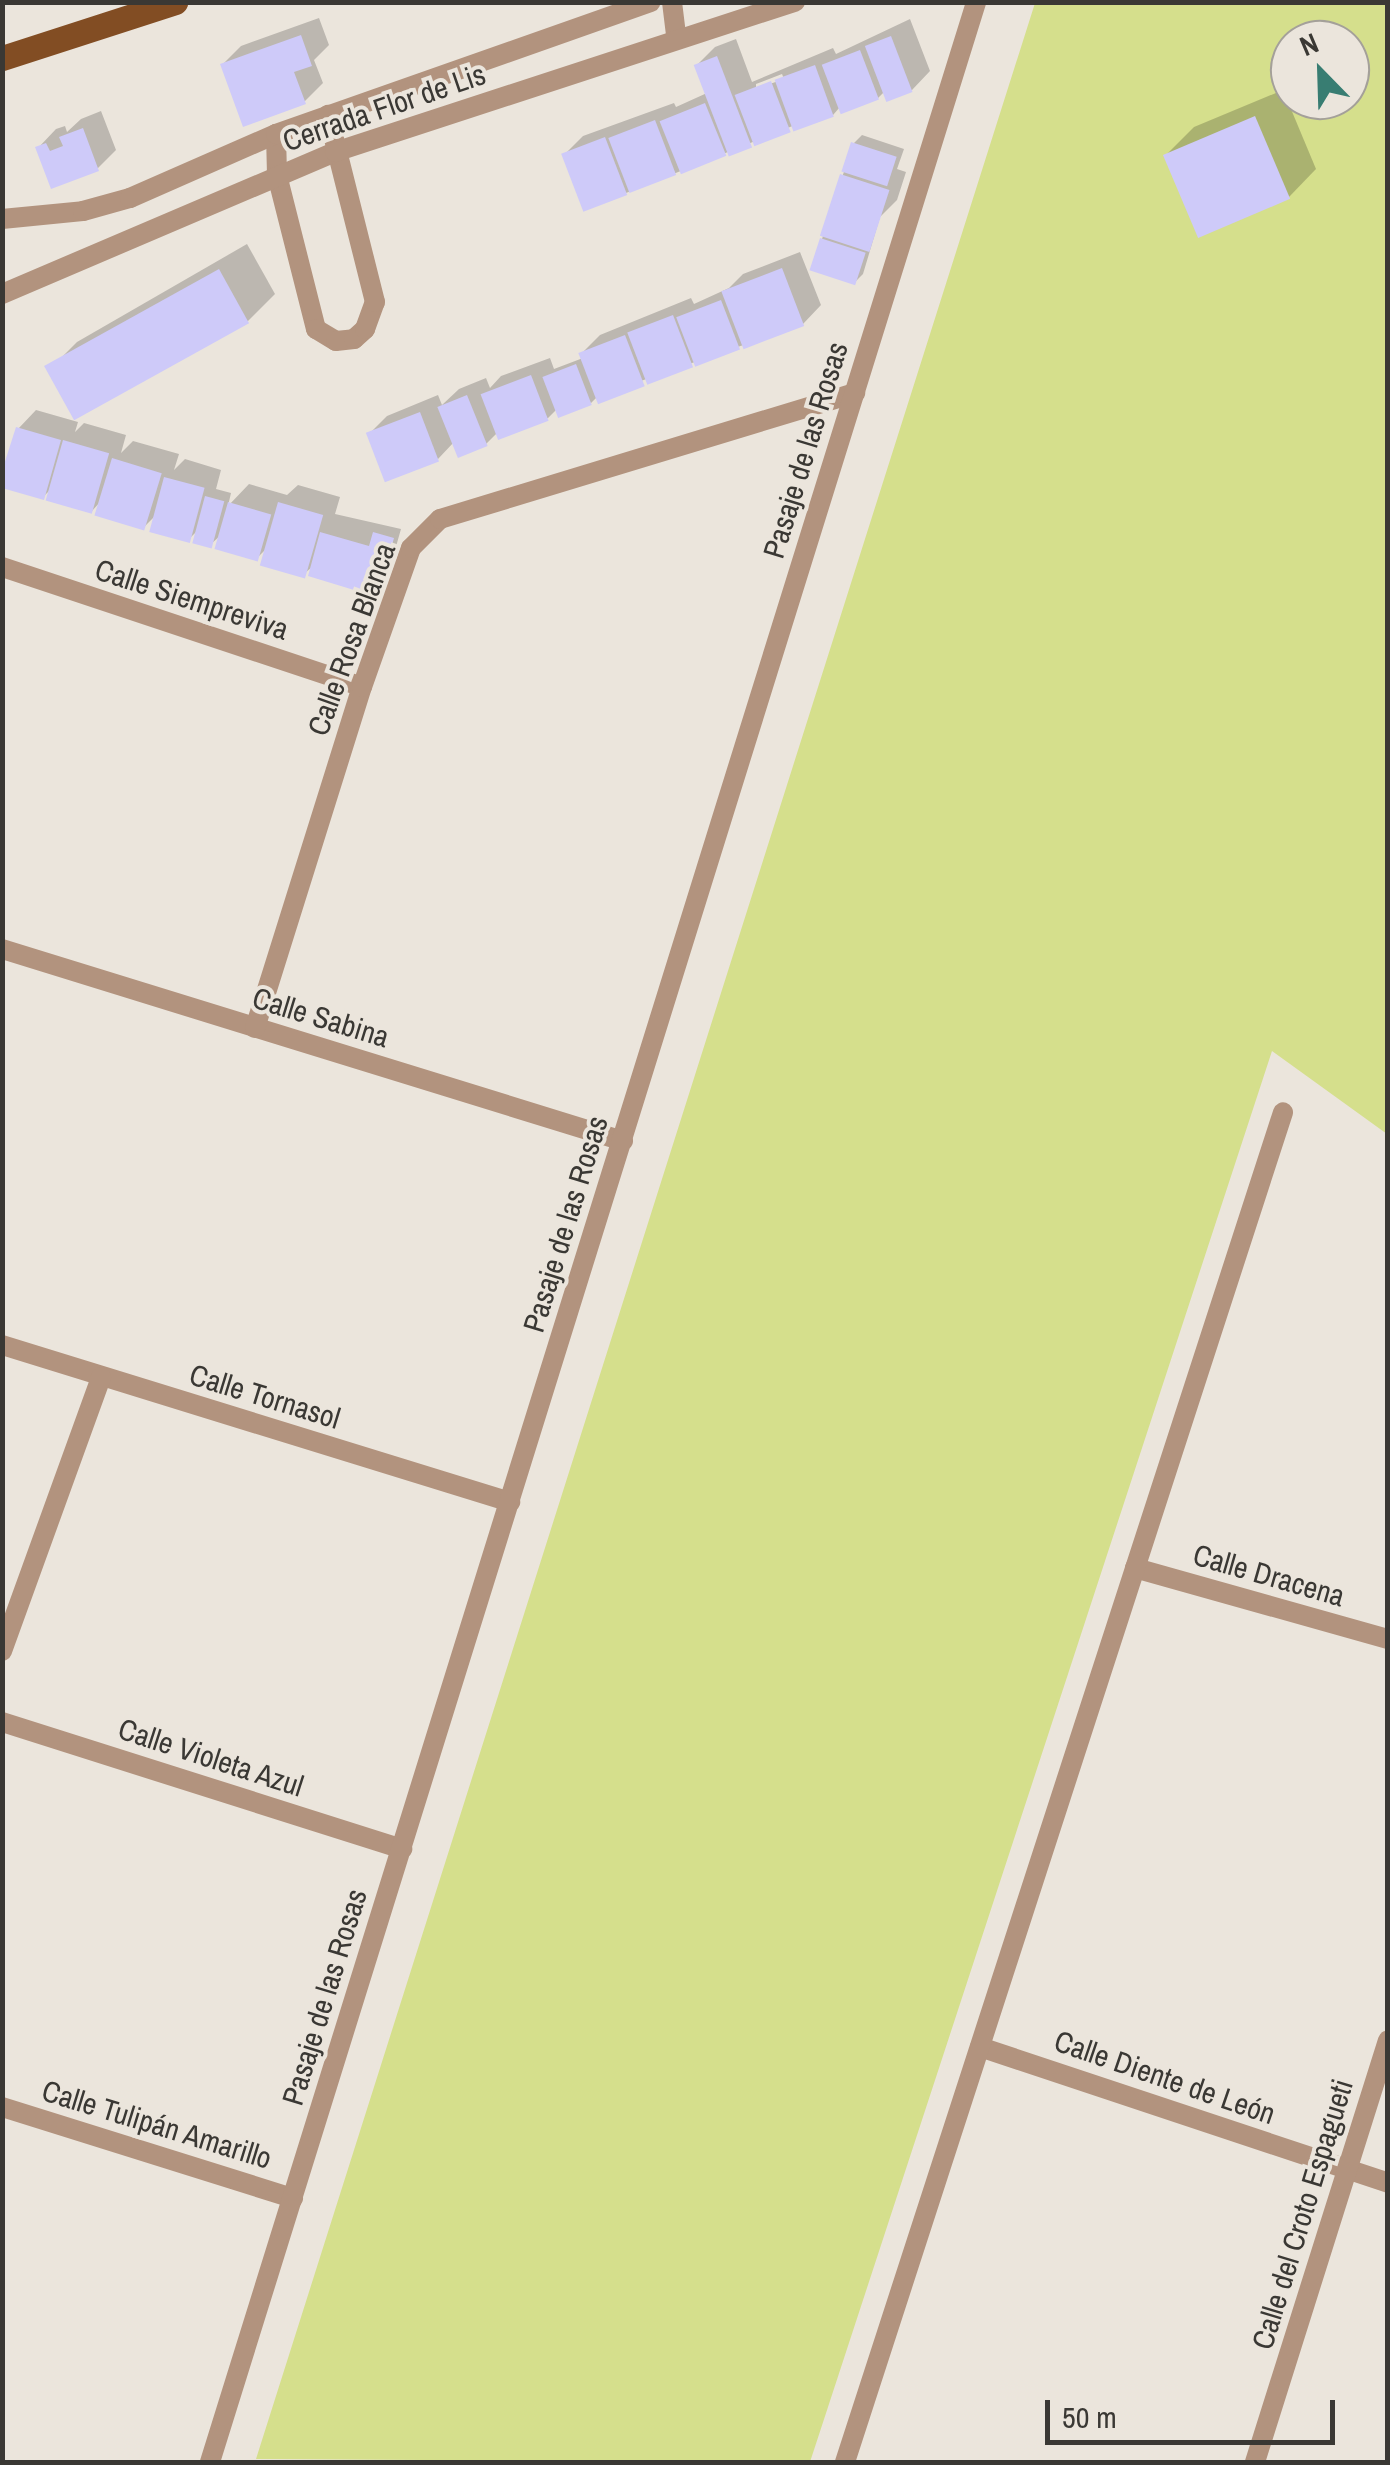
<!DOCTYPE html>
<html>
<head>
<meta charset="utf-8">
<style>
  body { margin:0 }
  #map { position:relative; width:1390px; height:2465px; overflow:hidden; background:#ebe5dc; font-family:"Archivo Narrow",sans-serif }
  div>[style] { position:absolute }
  .green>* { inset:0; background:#d5df8c }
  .shadow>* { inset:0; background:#0003 }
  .building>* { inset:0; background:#cecaf9; transform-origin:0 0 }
  .minor>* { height:20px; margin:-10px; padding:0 10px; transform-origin:10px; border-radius:10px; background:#b2937e }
  .primary>* { height:25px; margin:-12.5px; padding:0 12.5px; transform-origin:12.5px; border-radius:12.5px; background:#824d23 }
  span { translate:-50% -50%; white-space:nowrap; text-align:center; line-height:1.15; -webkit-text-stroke:8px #ebe5dc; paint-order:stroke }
  .street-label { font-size:30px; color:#3a3834 }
  .frame { position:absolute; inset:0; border:5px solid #3a3834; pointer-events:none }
  .north { position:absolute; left:1270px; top:20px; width:100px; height:100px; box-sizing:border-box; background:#ebe5dc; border:2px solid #a4a099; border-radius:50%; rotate:337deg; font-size:28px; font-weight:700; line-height:40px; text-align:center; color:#3a3834 }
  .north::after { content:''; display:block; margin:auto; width:35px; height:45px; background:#387d72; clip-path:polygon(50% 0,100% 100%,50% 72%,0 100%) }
  .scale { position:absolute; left:1045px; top:2400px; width:290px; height:45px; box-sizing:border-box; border:5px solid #3a3834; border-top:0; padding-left:12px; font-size:30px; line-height:35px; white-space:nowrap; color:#3a3834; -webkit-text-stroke:8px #ebe5dc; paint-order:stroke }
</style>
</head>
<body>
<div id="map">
  <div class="green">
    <i style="clip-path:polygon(evenodd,1035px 3px,1387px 3px,1387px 1134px,1272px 1051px,810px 2462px,256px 2459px,1035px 3px,1290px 40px,1350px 40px,1350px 100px,1290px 100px,1290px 40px)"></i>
  </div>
  <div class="shadow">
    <i style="clip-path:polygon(319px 18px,329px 45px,314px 60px,323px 83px,304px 102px,223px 64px,241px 46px)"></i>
    <i style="clip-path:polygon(evenodd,910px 19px,930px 71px,912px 90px,885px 91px,878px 98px,840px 107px,833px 115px,795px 125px,626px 193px,564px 155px,583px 136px,674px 103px,676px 107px,707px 93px,697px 65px,715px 47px,736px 39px,752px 82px,833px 48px,836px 54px,910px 19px,782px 74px,784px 79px,756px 89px,756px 84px,782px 74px)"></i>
    <i style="clip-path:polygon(1283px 90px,1316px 169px,1289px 197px,1166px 155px,1194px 127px)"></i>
    <i style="clip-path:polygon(101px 111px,116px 150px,97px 169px,38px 148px,56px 129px,65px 126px,67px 132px,81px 119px)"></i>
    <i style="clip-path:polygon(862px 135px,904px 149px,897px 169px,906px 172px,897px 200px,880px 217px,863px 274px,855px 282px,822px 239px,853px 144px)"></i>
    <i style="clip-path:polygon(247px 244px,275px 294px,248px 321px,49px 370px,77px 342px)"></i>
    <i style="clip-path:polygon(800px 252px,821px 305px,803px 324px,598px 396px,591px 403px,557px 409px,548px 418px,497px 433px,486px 444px,454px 442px,438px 459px,369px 434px,387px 416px,438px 395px,442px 405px,459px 389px,486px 378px,490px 388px,501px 376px,550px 358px,554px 369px,583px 358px,581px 354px,600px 335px,691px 298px,694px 304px,729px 288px,743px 274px)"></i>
    <i style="clip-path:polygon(36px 410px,78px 422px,75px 432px,84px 423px,126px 435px,121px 453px,133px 441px,179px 454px,174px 470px,185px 459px,221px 470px,216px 489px,231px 493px,228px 506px,249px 484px,287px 495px,298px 485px,340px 497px,335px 514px,401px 529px,385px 585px,376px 594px,313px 566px,304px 574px,267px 548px,256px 559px,222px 534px,210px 545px,198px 530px,188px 540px,155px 516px,144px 527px,102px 500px,91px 512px,52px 488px,43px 497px,18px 429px)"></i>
  </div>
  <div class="building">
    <i style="clip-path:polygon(301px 35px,312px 66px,294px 72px,306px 104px,243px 127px,220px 64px)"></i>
    <i style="left:891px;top:36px;width:60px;height:28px;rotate:69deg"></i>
    <i style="left:860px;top:50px;width:53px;height:41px;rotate:69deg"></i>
    <i style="left:717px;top:56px;width:98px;height:25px;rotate:69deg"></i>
    <i style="left:815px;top:65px;width:55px;height:43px;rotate:70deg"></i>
    <i style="left:771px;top:81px;width:55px;height:39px;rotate:69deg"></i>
    <i style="left:705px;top:103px;width:57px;height:49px;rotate:68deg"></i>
    <i style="left:1255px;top:116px;width:90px;height:100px;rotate:67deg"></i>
    <i style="left:655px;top:120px;width:59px;height:50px;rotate:69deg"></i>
    <i style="clip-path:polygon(83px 128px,99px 171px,51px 189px,35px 147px,46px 143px,50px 151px,63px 146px,59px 137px)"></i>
    <i style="left:605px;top:137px;width:62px;height:47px;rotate:69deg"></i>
    <i style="left:851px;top:142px;width:48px;height:31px;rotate:18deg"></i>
    <i style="left:840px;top:174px;width:52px;height:65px;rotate:18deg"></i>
    <i style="left:820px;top:238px;width:48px;height:34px;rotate:18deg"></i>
    <i style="left:782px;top:268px;width:62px;height:65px;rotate:69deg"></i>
    <i style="left:219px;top:269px;width:62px;height:200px;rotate:61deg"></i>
    <i style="left:721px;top:300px;width:53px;height:48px;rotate:69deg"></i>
    <i style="left:673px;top:315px;width:56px;height:49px;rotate:69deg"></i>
    <i style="left:625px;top:335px;width:55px;height:50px;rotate:69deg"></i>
    <i style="left:576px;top:364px;width:44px;height:36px;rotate:69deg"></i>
    <i style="left:531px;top:375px;width:49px;height:54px;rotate:69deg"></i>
    <i style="left:467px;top:395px;width:55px;height:32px;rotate:68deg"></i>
    <i style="left:420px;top:412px;width:53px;height:58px;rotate:69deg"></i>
    <i style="clip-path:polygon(16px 427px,61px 440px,44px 500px,2px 488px,2px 471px)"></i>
    <i style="left:63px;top:440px;width:48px;height:63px;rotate:16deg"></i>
    <i style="left:112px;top:458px;width:52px;height:60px;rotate:17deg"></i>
    <i style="left:164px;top:477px;width:42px;height:57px;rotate:15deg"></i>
    <i style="left:205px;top:496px;width:20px;height:49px;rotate:15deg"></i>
    <i style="left:228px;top:502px;width:45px;height:49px;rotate:16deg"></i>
    <i style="left:278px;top:502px;width:47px;height:66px;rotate:16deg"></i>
    <i style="clip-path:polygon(320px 532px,369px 546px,373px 532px,394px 538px,377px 597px,308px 576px)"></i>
  </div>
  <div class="minor">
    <i style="left:672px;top:2px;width:38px;rotate:83deg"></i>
    <i style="left:276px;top:134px;width:41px;rotate:88.6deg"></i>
    <i style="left:277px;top:175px;width:159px;rotate:75.8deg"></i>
    <i style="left:316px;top:329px;width:23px;rotate:31deg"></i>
    <i style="left:336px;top:341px;width:18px;rotate:-6deg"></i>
    <i style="left:354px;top:339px;width:15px;rotate:-42deg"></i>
    <i style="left:365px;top:329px;width:29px;rotate:-70deg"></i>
    <i style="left:375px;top:302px;width:193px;rotate:-104.1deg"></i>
    <i style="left:2px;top:219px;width:81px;rotate:-5.6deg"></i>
    <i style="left:83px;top:211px;width:49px;rotate:-15.5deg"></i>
    <i style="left:130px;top:198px;width:159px;rotate:-23.7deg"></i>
    <i style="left:276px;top:134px;width:397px;rotate:-19.4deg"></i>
    <i style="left:2px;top:294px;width:362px;rotate:-23.1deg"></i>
    <i style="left:335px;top:152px;width:484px;rotate:-18.1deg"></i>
    <i style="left:2px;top:567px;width:379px;rotate:18.4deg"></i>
    <i style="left:2px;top:949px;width:650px;rotate:17.18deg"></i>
    <i style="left:255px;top:1028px;width:357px;rotate:-72.6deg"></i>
    <i style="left:362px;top:687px;width:147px;rotate:-70.6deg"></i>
    <i style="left:411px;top:548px;width:41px;rotate:-45deg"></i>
    <i style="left:440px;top:519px;width:434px;rotate:-16.9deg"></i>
    <i style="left:2px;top:1345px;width:532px;rotate:17.17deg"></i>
    <i style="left:1135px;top:1568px;width:263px;rotate:15.7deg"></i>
    <i style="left:2px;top:1651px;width:291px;rotate:-70.1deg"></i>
    <i style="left:2px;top:1722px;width:420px;rotate:17.6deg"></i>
    <i style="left:980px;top:2047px;width:430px;rotate:18.4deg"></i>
    <i style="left:2px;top:2107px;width:305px;rotate:17.4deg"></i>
    <i style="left:210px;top:2462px;width:2577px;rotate:-72.7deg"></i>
    <i style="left:845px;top:2462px;width:1419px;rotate:-72.02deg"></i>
    <i style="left:1255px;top:2462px;width:442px;rotate:-72.5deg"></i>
  </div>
  <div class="primary">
    <i style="left:2px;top:58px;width:182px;rotate:-17.9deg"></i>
  </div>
  <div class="street-label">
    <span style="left:384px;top:107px;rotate:-19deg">Cerrada Flor de Lis</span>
    <span style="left:805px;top:450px;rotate:-73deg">Pasaje de las Rosas</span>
    <span style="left:192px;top:599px;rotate:18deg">Calle Siempreviva</span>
    <span style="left:351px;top:639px;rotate:-70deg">Calle Rosa Blanca</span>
    <span style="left:321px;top:1017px;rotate:17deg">Calle Sabina</span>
    <span style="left:565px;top:1224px;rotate:-73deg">Pasaje de las Rosas</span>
    <span style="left:265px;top:1396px;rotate:17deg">Calle Tornasol</span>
    <span style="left:1269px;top:1575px;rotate:16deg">Calle Dracena</span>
    <span style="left:211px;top:1757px;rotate:18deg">Calle Violeta Azul</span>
    <span style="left:324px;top:1997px;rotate:-73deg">Pasaje de las Rosas</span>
    <span style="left:1165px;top:2077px;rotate:19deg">Calle Diente de León</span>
    <span style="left:157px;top:2124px;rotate:17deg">Calle Tulipán Amarillo</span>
    <span style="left:1302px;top:2214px;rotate:-73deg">Calle del Croto Espagueti</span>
  </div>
  <div class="frame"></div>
  <div class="north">N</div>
  <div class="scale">50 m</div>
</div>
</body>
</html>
